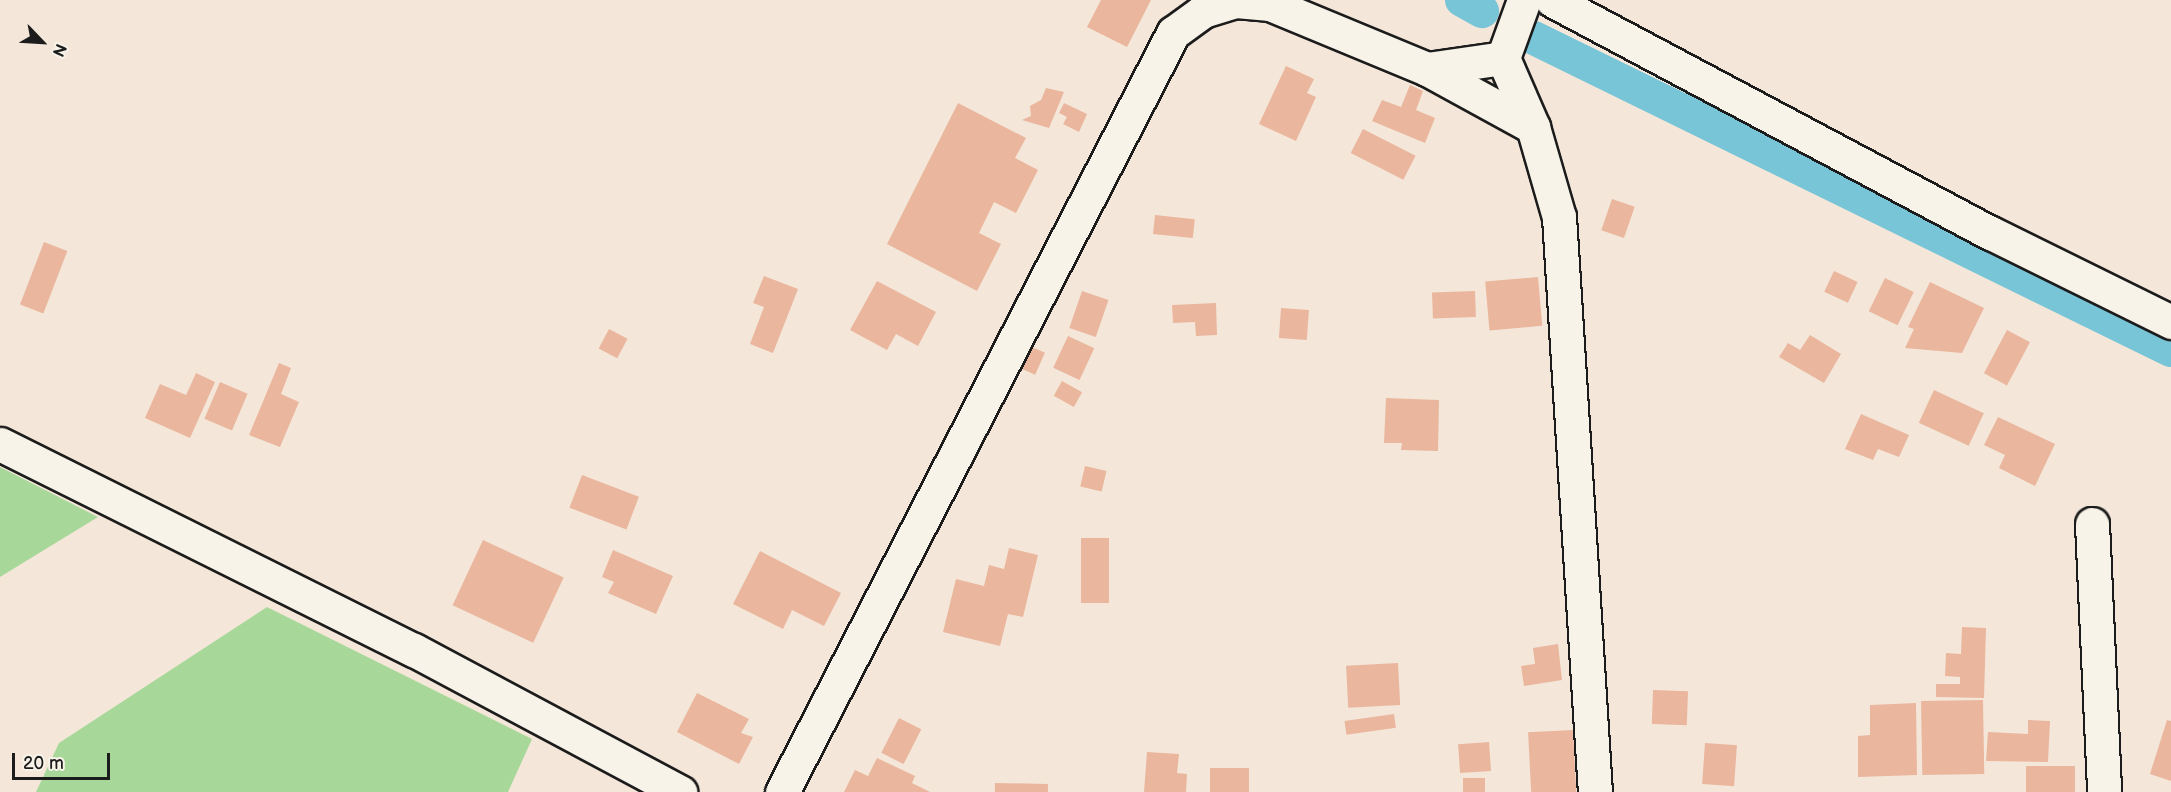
<!DOCTYPE html>
<html>
<head>
<meta charset="utf-8">
<style>
  body { margin:0 }
  #map { position:relative; width:2171px; height:792px; overflow:hidden; background:#f4e7d9; font-family:"Balsamiq Sans",sans-serif }
  div>[style] { position:absolute }
  .green>* { inset:0; background:#a7d899 }
  .canal>* { height:34px; margin:-17px; padding:0 17px; transform-origin:17px; border-radius:17px; background:#79c5d8 }
  .building>* { inset:0; background:#eab69d; transform-origin:0 0 }
  .roads { filter:drop-shadow(2px 0 #1c1c1c) drop-shadow(-2px 0 #1c1c1c) drop-shadow(0 2px #1c1c1c) drop-shadow(0 -2px #1c1c1c) }
  .minor>* { height:33px; margin:-16.5px; padding:0 16.5px; transform-origin:16.5px; border-radius:16.5px; background:#f7f3e8 }
  span { translate:-50% -50%; white-space:nowrap; text-align:center; line-height:1.15; -webkit-text-stroke:4.5px #f7f3e8; paint-order:stroke }
  .north { position:absolute; left:12px; top:12px; width:60px; height:60px; -webkit-text-stroke:4px #f7f3e8; paint-order:stroke; rotate:115deg; font-size:16px; font-weight:700; line-height:24px; text-align:center; color:#1c1c1c }
  .north::after { content:''; display:block; margin:auto; width:21px; height:27px; background:#1c1c1c; clip-path:polygon(50% 0,100% 100%,50% 72%,0 100%) }
  .scale { position:absolute; left:12px; top:753px; width:98px; height:27px; box-sizing:border-box; border:3px solid #1c1c1c; border-top:0; padding-left:8px; font-size:18px; line-height:21px; white-space:nowrap; color:#1c1c1c; -webkit-text-stroke:4px #f7f3e8; paint-order:stroke }
</style>
</head>
<body>
<div id="map">
  <div class="green">
    <i style="clip-path:polygon(0 467px,98px 517px,0 577px)"></i>
    <i style="clip-path:polygon(267px 607px,532px 739px,508px 792px,36px 792px,59px 743px)"></i>
  </div>
  <div class="canal">
    <i style="left:1462px;top:0;width:23px;rotate:29deg"></i>
    <i style="left:1534px;top:38px;width:709px;rotate:26.1deg"></i>
  </div>
  <div class="building">
    <i style="clip-path:polygon(1101px 0,1151px 0,1127px 47px,1087px 27px)"></i>
    <i style="clip-path:polygon(1286px 66px,1314px 79px,1307px 93px,1316px 97px,1296px 141px,1259px 124px)"></i>
    <i style="clip-path:polygon(1410px 85px,1423px 91px,1416px 110px,1435px 118px,1425px 143px,1372px 121px,1382px 100px,1401px 107px)"></i>
    <i style="clip-path:polygon(1046px 88px,1064px 92px,1049px 128px,1022px 120px,1031px 116px,1030px 106px,1041px 100px)"></i>
    <i style="clip-path:polygon(958px 103px,1026px 138px,1015px 158px,1038px 170px,1016px 213px,994px 202px,979px 233px,1001px 244px,977px 291px,887px 244px)"></i>
    <i style="clip-path:polygon(1064px 103px,1087px 114px,1079px 132px,1063px 124px,1067px 117px,1059px 113px)"></i>
    <i style="left:1363px;top:129px;width:59px;height:27px;rotate:27deg"></i>
    <i style="left:1612px;top:199px;width:24px;height:33px;rotate:19deg"></i>
    <i style="left:1155px;top:215px;width:40px;height:19px;rotate:6deg"></i>
    <i style="left:44px;top:242px;width:25px;height:67px;rotate:21deg"></i>
    <i style="left:1834px;top:271px;width:26px;height:23px;rotate:25deg"></i>
    <i style="clip-path:polygon(764px 276px,798px 289px,773px 353px,750px 344px,764px 307px,753px 303px)"></i>
    <i style="left:1538px;top:277px;width:49px;height:53px;rotate:85deg"></i>
    <i style="left:1885px;top:278px;width:32px;height:37px;rotate:26deg"></i>
    <i style="clip-path:polygon(877px 281px,936px 312px,918px 346px,896px 334px,887px 350px,850px 330px)"></i>
    <i style="clip-path:polygon(1930px 282px,1984px 308px,1962px 353px,1905px 348px,1914px 329px,1908px 327px)"></i>
    <i style="left:1082px;top:291px;width:28px;height:39px;rotate:19deg"></i>
    <i style="left:1475px;top:291px;width:26px;height:43px;rotate:88deg"></i>
    <i style="clip-path:polygon(1216px 303px,1217px 335px,1196px 336px,1195px 322px,1173px 323px,1172px 305px)"></i>
    <i style="left:1281px;top:308px;width:28px;height:30px;rotate:4deg"></i>
    <i style="left:609px;top:329px;width:21px;height:22px;rotate:28deg"></i>
    <i style="left:2007px;top:330px;width:26px;height:49px;rotate:28deg"></i>
    <i style="clip-path:polygon(1810px 335px,1841px 354px,1824px 383px,1779px 357px,1788px 343px,1800px 350px)"></i>
    <i style="left:1068px;top:336px;width:29px;height:35px;rotate:25deg"></i>
    <i style="left:1023px;top:343px;width:24px;height:24px;rotate:24deg"></i>
    <i style="clip-path:polygon(279px 363px,291px 368px,281px 394px,299px 402px,280px 447px,249px 435px)"></i>
    <i style="clip-path:polygon(196px 373px,215px 382px,190px 438px,145px 418px,160px 384px,186px 395px)"></i>
    <i style="left:1062px;top:381px;width:23px;height:17px;rotate:29deg"></i>
    <i style="left:220px;top:382px;width:30px;height:40px;rotate:23deg"></i>
    <i style="left:1934px;top:390px;width:55px;height:36px;rotate:25deg"></i>
    <i style="clip-path:polygon(1386px 398px,1439px 400px,1438px 451px,1401px 450px,1402px 443px,1384px 443px)"></i>
    <i style="clip-path:polygon(1861px 414px,1909px 435px,1899px 457px,1878px 449px,1873px 460px,1845px 449px)"></i>
    <i style="clip-path:polygon(1998px 417px,2055px 444px,2035px 486px,1999px 468px,2005px 455px,1984px 445px)"></i>
    <i style="left:1085px;top:466px;width:22px;height:21px;rotate:13deg"></i>
    <i style="left:582px;top:475px;width:61px;height:35px;rotate:21deg"></i>
    <i style="left:1081px;top:538px;width:28px;height:65px"></i>
    <i style="left:483px;top:540px;width:89px;height:72px;rotate:25deg"></i>
    <i style="clip-path:polygon(1009px 548px,1038px 555px,1023px 617px,1008px 614px,1000px 646px,943px 632px,956px 579px,984px 586px,989px 565px,1004px 569px)"></i>
    <i style="clip-path:polygon(613px 550px,673px 576px,656px 614px,608px 593px,614px 582px,602px 577px)"></i>
    <i style="clip-path:polygon(760px 551px,841px 593px,824px 626px,792px 610px,783px 629px,733px 604px)"></i>
    <i style="clip-path:polygon(1962px 627px,1986px 628px,1984px 698px,1936px 697px,1936px 684px,1960px 684px,1960px 677px,1945px 676px,1946px 653px,1961px 654px)"></i>
    <i style="clip-path:polygon(1558px 644px,1562px 680px,1524px 686px,1521px 666px,1535px 664px,1533px 648px)"></i>
    <i style="left:1398px;top:663px;width:42px;height:52px;rotate:87deg"></i>
    <i style="left:1653px;top:690px;width:35px;height:34px;rotate:2deg"></i>
    <i style="clip-path:polygon(697px 693px,749px 719px,741px 733px,753px 737px,739px 764px,677px 732px)"></i>
    <i style="left:1983px;top:700px;width:74px;height:62px;rotate:89deg"></i>
    <i style="clip-path:polygon(1916px 703px,1917px 775px,1858px 777px,1858px 736px,1870px 735px,1870px 705px)"></i>
    <i style="left:1394px;top:714px;width:14px;height:50px;rotate:82deg"></i>
    <i style="left:899px;top:718px;width:25px;height:39px;rotate:27deg"></i>
    <i style="clip-path:polygon(2028px 720px,2050px 721px,2048px 762px,1986px 761px,1988px 732px,2028px 734px)"></i>
    <i style="clip-path:polygon(2167px 720px,2171px 721px,2171px 781px,2150px 774px)"></i>
    <i style="left:1573px;top:730px;width:62px;height:45px;rotate:87deg"></i>
    <i style="left:1489px;top:742px;width:29px;height:31px;rotate:86deg"></i>
    <i style="left:1705px;top:743px;width:32px;height:41px;rotate:4deg"></i>
    <i style="clip-path:polygon(1147px 752px,1179px 754px,1177px 773px,1187px 774px,1186px 792px,1144px 792px)"></i>
    <i style="clip-path:polygon(877px 758px,915px 776px,912px 783px,930px 792px,844px 792px,855px 770px,868px 776px)"></i>
    <i style="left:2026px;top:766px;width:49px;height:26px"></i>
    <i style="left:1210px;top:768px;width:39px;height:24px"></i>
    <i style="left:1485px;top:778px;width:14px;height:22px;rotate:90deg"></i>
    <i style="left:995px;top:783px;width:53px;height:9px;rotate:1deg"></i>
  </div>
  <div class="roads">
    <div class="minor">
      <i style="left:1524px;top:0;width:62px;rotate:109.9deg"></i>
      <i style="left:1503px;top:58px;width:75px;rotate:66.5deg"></i>
      <i style="left:1533px;top:127px;width:94px;rotate:73.9deg"></i>
      <i style="left:1559px;top:217px;width:576px;rotate:86.42deg"></i>
      <i style="left:1552px;top:0;width:497px;rotate:28deg"></i>
      <i style="left:1991px;top:233px;width:201px;rotate:26.3deg"></i>
      <i style="left:1427px;top:69px;width:121px;rotate:28.7deg"></i>
      <i style="left:0;top:444px;width:462px;rotate:26.5deg"></i>
      <i style="left:414px;top:650px;width:302px;rotate:28.1deg"></i>
      <i style="left:2092px;top:524px;width:268px;rotate:87.4deg"></i>
      <i style="left:782px;top:792px;width:854px;rotate:-62.74deg"></i>
      <i style="left:1173px;top:33px;width:37px;rotate:-36deg"></i>
      <i style="left:1203px;top:11px;width:34px;rotate:-17deg"></i>
      <i style="left:1236px;top:1px;width:34px;rotate:5deg"></i>
      <i style="left:1270px;top:4px;width:170px;rotate:22.5deg"></i>
      <i style="left:1427px;top:69px;width:77px;rotate:-8.2deg"></i>
    </div>
  </div>
  <div class="north">N</div>
  <div class="scale">20 m</div>
</div>
</body>
</html>
